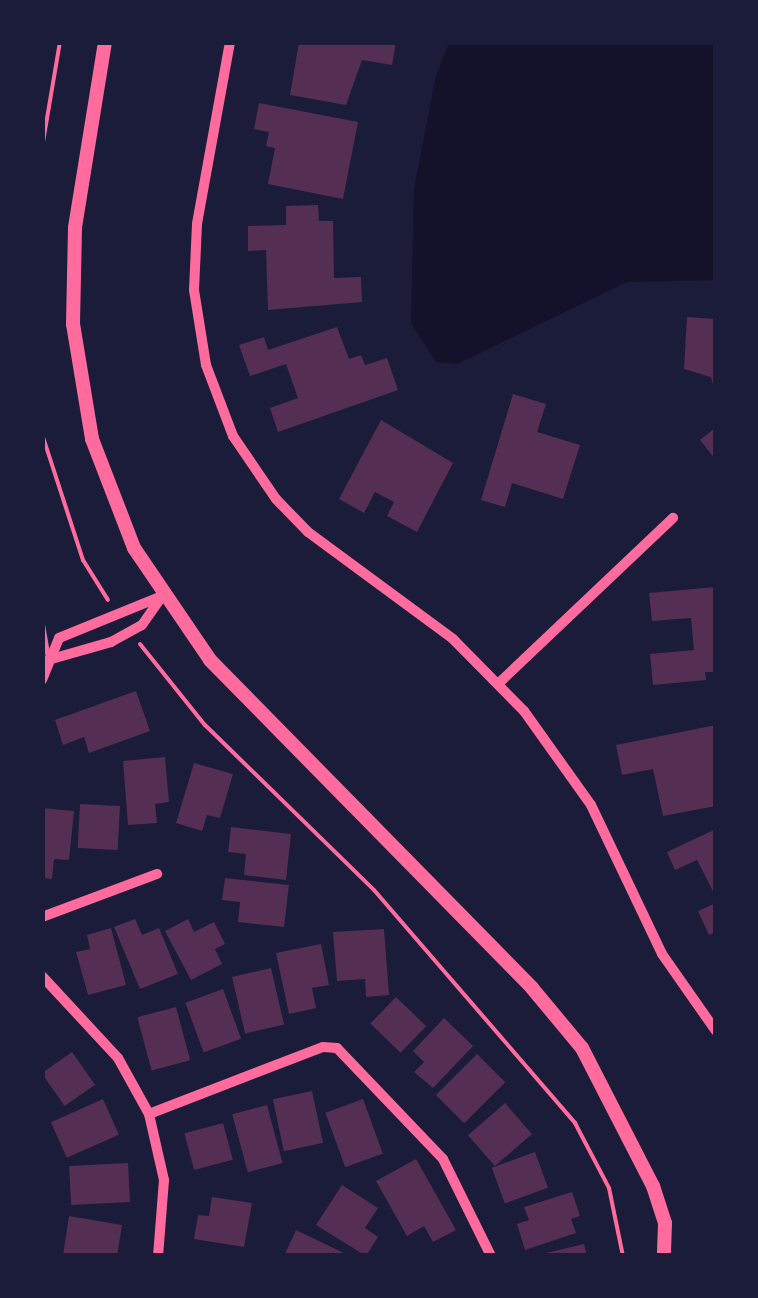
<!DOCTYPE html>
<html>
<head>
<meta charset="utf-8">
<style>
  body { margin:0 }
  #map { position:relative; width:758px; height:1298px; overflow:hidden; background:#1b1b3a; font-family:Commissioner,sans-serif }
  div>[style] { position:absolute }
  .water>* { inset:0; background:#12122b }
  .building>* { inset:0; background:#542f53; transform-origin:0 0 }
  .path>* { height:4px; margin:-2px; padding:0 2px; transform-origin:2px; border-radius:2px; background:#ff6b9d }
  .service>* { height:5px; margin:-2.5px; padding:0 2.5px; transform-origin:2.5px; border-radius:2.5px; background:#ff6b9d }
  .minor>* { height:10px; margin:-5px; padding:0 5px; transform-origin:5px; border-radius:5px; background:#ff6b9d }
  .tertiary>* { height:14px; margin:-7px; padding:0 7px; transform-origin:7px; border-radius:7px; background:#ff6b9d }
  span { translate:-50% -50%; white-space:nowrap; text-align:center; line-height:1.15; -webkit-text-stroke:9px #1b1b3a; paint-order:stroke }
  .frame { position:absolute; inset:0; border:45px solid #1b1b3a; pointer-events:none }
</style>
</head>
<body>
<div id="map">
  <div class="water">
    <i style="clip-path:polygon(449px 43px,715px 43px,715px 280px,627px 282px,457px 364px,436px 362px,411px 323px,414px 188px,436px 76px)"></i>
  </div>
  <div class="building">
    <i style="clip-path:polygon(299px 42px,396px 42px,392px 65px,362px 60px,346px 105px,290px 95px)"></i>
    <i style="clip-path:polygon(259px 103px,358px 122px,343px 199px,268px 184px,275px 148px,266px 146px,269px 132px,254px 129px)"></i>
    <i style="clip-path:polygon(318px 205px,319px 221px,333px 221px,334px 278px,361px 277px,362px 302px,268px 310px,266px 250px,248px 251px,248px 226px,286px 225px,286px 206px)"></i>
    <i style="clip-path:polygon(687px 317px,714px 319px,716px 396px,711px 377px,684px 369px)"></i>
    <i style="clip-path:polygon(337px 327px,349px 359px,361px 355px,365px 365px,387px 358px,398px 390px,278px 432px,270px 408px,298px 398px,286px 364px,250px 376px,239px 345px,264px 337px,268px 350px)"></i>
    <i style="clip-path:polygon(513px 394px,546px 404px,537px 432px,580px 445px,563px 499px,512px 483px,505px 507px,481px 500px)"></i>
    <i style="clip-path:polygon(381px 420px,453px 463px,417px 532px,387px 516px,394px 502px,375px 492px,364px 513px,339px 499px)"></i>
    <i style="clip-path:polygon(716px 427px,716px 460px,700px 440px)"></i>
    <i style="clip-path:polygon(716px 587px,716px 672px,705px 672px,706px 680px,653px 685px,650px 654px,694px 650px,691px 618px,652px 621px,649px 593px)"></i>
    <i style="clip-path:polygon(136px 691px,150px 731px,89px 753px,84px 737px,63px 745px,55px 720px)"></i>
    <i style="clip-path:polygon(716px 725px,716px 806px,663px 816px,653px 769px,622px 775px,616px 745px)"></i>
    <i style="clip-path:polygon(165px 757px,169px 802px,155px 804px,157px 823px,128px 825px,123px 761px)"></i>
    <i style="clip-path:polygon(194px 763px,233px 774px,220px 818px,207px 815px,202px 831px,176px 823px)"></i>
    <i style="left:80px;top:804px;width:40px;height:44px;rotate:3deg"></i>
    <i style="clip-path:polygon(42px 808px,74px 811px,69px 860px,54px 859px,52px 879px,42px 878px)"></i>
    <i style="clip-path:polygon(231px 827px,291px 834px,286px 880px,244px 875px,246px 854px,228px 852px)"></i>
    <i style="clip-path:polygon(716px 829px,716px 897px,697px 860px,675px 870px,667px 852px)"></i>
    <i style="clip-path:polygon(225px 878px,289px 885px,284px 927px,238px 922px,240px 902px,222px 900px)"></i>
    <i style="clip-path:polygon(716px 903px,716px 932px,709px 935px,698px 911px)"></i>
    <i style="clip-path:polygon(135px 919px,142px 935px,159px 928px,178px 974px,140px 989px,114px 927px)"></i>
    <i style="clip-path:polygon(188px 919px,194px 932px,214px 922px,225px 944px,215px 949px,222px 964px,191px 980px,165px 931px)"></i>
    <i style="clip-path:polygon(111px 928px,126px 985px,88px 995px,76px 952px,90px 949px,87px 935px)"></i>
    <i style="clip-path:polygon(384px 929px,389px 995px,366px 997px,365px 979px,337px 981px,333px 932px)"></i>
    <i style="clip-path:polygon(321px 944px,329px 985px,312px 988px,316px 1008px,289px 1014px,276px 953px)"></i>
    <i style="left:271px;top:968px;width:58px;height:40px;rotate:77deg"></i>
    <i style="left:223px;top:989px;width:53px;height:40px;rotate:70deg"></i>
    <i style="left:396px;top:997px;width:42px;height:37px;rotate:44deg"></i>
    <i style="left:176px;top:1007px;width:55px;height:40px;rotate:75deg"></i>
    <i style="clip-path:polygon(444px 1018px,473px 1046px,433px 1088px,414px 1072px,424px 1062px,413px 1051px)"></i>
    <i style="left:72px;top:1052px;width:40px;height:37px;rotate:55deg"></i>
    <i style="left:477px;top:1054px;width:40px;height:58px;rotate:45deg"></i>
    <i style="left:312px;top:1091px;width:53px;height:40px;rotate:78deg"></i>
    <i style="left:103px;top:1099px;width:39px;height:57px;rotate:66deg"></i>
    <i style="left:363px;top:1099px;width:58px;height:40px;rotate:70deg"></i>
    <i style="left:505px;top:1103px;width:41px;height:49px;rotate:49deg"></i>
    <i style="left:267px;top:1105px;width:60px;height:36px;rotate:75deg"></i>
    <i style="left:223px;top:1123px;width:38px;height:40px;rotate:75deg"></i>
    <i style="left:535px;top:1152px;width:38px;height:46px;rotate:70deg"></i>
    <i style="clip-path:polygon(416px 1159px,456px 1230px,433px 1242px,424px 1226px,407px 1236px,376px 1181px)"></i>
    <i style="left:128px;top:1163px;width:39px;height:59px;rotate:87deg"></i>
    <i style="clip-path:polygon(342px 1185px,378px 1208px,365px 1228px,378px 1237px,366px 1256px,316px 1225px)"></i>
    <i style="clip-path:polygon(572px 1192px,580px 1216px,571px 1219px,576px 1233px,525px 1250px,517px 1224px,529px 1220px,524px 1207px)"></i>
    <i style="clip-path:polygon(212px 1197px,252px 1203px,244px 1247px,194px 1239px,198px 1215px,209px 1216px)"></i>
    <i style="clip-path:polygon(69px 1216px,122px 1225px,117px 1256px,63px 1255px)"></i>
    <i style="clip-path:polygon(296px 1230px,350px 1256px,284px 1256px)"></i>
    <i style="clip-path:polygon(584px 1244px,587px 1256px,542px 1256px,542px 1254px)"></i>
  </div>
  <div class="path">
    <i style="left:42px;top:148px;width:108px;rotate:-80.4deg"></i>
    <i style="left:42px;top:434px;width:133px;rotate:72deg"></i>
    <i style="left:83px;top:560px;width:47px;rotate:58deg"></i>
    <i style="left:140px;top:644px;width:104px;rotate:51.3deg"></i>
    <i style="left:205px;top:725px;width:236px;rotate:44.3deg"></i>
    <i style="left:374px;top:890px;width:308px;rotate:49.2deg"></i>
    <i style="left:575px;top:1123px;width:73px;rotate:62.4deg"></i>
    <i style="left:609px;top:1188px;width:69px;rotate:78.4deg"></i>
  </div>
  <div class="service">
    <i style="left:42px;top:624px;width:34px;rotate:80deg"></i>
  </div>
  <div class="minor">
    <i style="left:230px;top:42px;width:185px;rotate:100.3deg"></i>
    <i style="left:197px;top:224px;width:66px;rotate:92.6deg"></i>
    <i style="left:194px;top:290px;width:76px;rotate:80.9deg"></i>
    <i style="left:206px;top:365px;width:76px;rotate:69.2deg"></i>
    <i style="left:233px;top:436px;width:76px;rotate:55.7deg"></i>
    <i style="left:276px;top:499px;width:46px;rotate:45.9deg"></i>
    <i style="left:308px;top:532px;width:180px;rotate:36.4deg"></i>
    <i style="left:453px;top:639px;width:101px;rotate:45.4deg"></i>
    <i style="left:524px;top:711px;width:115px;rotate:54.5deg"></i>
    <i style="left:591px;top:805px;width:165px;rotate:64.5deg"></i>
    <i style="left:662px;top:954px;width:94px;rotate:55deg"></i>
    <i style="left:48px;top:660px;width:66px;rotate:-15.9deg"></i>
    <i style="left:111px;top:642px;width:35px;rotate:-29deg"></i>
    <i style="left:142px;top:625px;width:33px;rotate:-55deg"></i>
    <i style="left:42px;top:680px;width:45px;rotate:-68deg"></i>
    <i style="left:59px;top:638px;width:111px;rotate:-22.2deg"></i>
    <i style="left:499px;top:683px;width:240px;rotate:-43.5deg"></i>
    <i style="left:42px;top:917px;width:123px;rotate:-20.5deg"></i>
    <i style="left:42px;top:976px;width:112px;rotate:47.2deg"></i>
    <i style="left:118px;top:1058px;width:64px;rotate:61deg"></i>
    <i style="left:149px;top:1114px;width:68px;rotate:77.2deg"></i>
    <i style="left:164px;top:1180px;width:76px;rotate:94.5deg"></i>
    <i style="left:149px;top:1114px;width:186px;rotate:-21.1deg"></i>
    <i style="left:323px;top:1047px;width:14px;rotate:4deg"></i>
    <i style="left:337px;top:1048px;width:153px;rotate:46.3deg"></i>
    <i style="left:443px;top:1159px;width:108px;rotate:63.7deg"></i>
  </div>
  <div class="tertiary">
    <i style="left:105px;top:42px;width:188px;rotate:99.2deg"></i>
    <i style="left:75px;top:228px;width:96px;rotate:91.2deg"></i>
    <i style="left:73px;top:324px;width:117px;rotate:80.6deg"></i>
    <i style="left:92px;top:439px;width:117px;rotate:68.9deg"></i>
    <i style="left:134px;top:548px;width:135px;rotate:55.8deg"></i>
    <i style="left:210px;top:660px;width:460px;rotate:45.5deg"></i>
    <i style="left:532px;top:988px;width:78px;rotate:50.2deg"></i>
    <i style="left:582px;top:1048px;width:155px;rotate:62.8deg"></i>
    <i style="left:653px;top:1186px;width:39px;rotate:72deg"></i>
    <i style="left:665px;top:1223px;width:33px;rotate:92deg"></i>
  </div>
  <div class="frame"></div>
</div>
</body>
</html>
